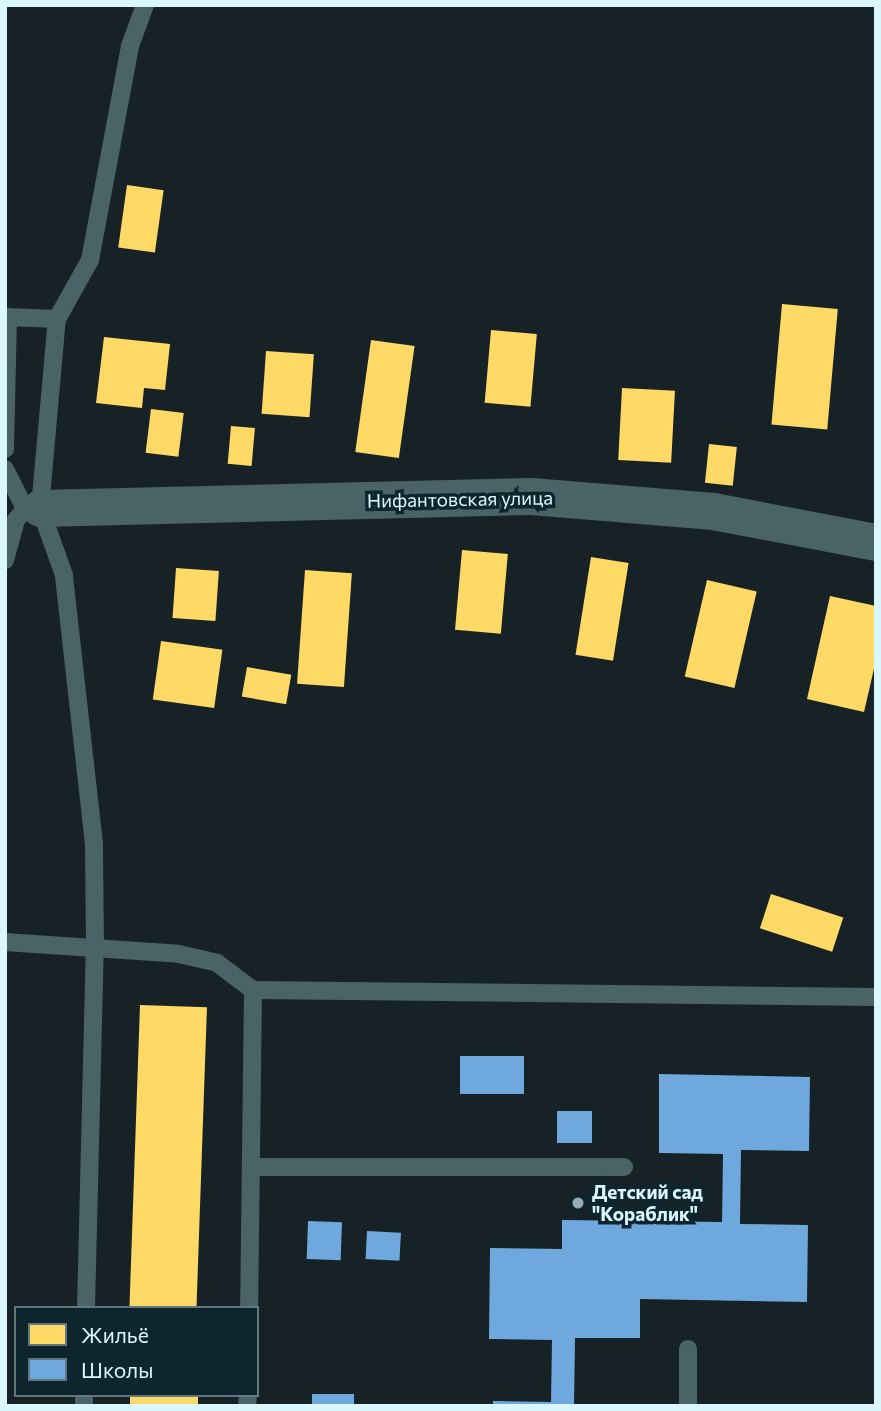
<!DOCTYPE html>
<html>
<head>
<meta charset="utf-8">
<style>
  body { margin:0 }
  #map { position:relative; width:881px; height:1411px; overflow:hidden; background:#162226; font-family:Commissioner,sans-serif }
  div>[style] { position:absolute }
  .homes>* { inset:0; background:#ffd966; transform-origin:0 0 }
  .schools>* { inset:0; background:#6fa8dc; transform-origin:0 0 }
  .service>* { height:18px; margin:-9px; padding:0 9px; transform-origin:9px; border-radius:9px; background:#4a6367 }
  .minor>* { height:37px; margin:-18.5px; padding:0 18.5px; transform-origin:18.5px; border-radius:18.5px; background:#4a6367 }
  .dots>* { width:19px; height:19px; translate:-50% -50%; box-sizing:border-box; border:4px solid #0f252d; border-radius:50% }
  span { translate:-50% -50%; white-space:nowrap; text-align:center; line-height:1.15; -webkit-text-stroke:7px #0f252d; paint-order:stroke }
  .street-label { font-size:19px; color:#daf7ff }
  .poi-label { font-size:19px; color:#daf7ff; font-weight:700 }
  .left { translate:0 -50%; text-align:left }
  .frame { position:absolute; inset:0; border:7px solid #daf7ff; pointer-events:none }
  .legend { position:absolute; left:14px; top:1306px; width:245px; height:91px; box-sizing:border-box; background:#0f252d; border:2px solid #607981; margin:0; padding:9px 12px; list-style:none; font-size:21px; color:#daf7ff }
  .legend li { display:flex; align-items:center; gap:14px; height:35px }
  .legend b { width:35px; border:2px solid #607981 }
</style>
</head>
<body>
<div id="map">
  <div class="homes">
    <i style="left:127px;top:185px;width:37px;height:63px;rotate:8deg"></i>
    <i style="left:782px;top:304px;width:56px;height:121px;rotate:5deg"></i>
    <i style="left:491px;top:330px;width:46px;height:73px;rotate:5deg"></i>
    <i style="clip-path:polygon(104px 337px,170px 344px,165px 390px,144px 388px,142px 408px,96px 403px)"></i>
    <i style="left:371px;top:340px;width:44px;height:113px;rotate:8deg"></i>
    <i style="left:266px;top:351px;width:48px;height:63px;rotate:4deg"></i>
    <i style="left:622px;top:388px;width:53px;height:72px;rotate:3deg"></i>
    <i style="left:151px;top:409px;width:33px;height:44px;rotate:7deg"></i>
    <i style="left:231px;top:426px;width:24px;height:38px;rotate:5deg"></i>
    <i style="left:709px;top:444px;width:28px;height:39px;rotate:6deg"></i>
    <i style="left:462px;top:550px;width:46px;height:80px;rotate:5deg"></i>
    <i style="left:591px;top:557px;width:38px;height:99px;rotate:9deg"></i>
    <i style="left:176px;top:568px;width:43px;height:50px;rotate:4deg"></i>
    <i style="left:305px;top:570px;width:47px;height:114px;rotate:4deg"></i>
    <i style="left:707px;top:580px;width:51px;height:99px;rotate:13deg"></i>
    <i style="clip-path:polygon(830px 596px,876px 606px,876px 660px,864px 712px,807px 699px)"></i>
    <i style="left:161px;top:641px;width:62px;height:59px;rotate:8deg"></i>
    <i style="left:247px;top:667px;width:45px;height:30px;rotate:10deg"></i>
    <i style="left:771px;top:894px;width:76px;height:36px;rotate:18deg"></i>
    <i style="left:140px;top:1005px;width:67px;height:303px;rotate:2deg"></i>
    <i style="left:130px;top:1395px;width:68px;height:11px"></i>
  </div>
  <div class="schools">
    <i style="left:524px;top:1056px;width:38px;height:64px;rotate:90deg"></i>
    <i style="clip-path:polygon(659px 1074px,810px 1077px,809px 1151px,741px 1150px,740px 1224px,808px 1225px,807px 1302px,640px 1299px,640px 1338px,575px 1338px,574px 1406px,493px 1406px,493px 1401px,551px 1402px,552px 1340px,489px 1339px,490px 1248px,562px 1249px,562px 1220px,722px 1222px,723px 1154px,659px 1153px)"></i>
    <i style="left:557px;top:1111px;width:35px;height:32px"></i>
    <i style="left:308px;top:1221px;width:34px;height:38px;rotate:2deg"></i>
    <i style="left:367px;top:1231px;width:34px;height:28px;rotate:3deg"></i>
    <i style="left:312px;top:1394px;width:42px;height:12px"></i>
  </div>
  <div class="service">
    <i style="left:5px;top:317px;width:52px;rotate:2.2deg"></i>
    <i style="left:5px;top:449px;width:132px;rotate:-88.7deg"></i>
    <i style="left:5px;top:469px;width:45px;rotate:63.4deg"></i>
    <i style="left:5px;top:560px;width:41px;rotate:-74.6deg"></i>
    <i style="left:16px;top:520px;width:14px;rotate:-51deg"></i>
    <i style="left:25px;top:509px;width:15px;rotate:-4deg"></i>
    <i style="left:5px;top:942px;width:174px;rotate:3.9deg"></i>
    <i style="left:179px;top:954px;width:39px;rotate:13deg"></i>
    <i style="left:217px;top:963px;width:45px;rotate:36.9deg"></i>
    <i style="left:253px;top:990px;width:318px;rotate:90.7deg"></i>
    <i style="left:253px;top:990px;width:623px;rotate:0.64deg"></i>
    <i style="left:251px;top:1167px;width:373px"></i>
    <i style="left:86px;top:1308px;width:362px;rotate:-88.6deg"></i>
    <i style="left:95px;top:946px;width:102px;rotate:-90.6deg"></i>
    <i style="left:94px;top:844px;width:271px;rotate:-96.4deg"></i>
    <i style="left:64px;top:575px;width:71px;rotate:-109.7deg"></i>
    <i style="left:40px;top:508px;width:190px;rotate:-84.9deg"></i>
    <i style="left:57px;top:319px;width:68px;rotate:-60.8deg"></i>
    <i style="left:90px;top:260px;width:218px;rotate:-79.4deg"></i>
    <i style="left:130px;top:46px;width:44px;rotate:-69.9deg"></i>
    <i style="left:688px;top:1349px;width:57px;rotate:90deg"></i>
    <i style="left:84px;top:1406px;width:11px;rotate:-90deg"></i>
    <i style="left:247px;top:1406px;width:11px;rotate:-85deg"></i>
  </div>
  <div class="minor">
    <i style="left:40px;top:508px;width:491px;rotate:-1.4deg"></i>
    <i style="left:531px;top:496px;width:183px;rotate:4.7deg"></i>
    <i style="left:713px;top:511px;width:166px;rotate:10.8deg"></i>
  </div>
  <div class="dots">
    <i style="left:578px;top:1203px;background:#95acb3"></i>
  </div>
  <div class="street-label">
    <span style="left:460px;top:499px;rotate:-1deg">Нифантовская улица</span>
  </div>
  <div class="poi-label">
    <span class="left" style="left:592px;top:1203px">Детский сад<br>"Кораблик"</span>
  </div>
  <div class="frame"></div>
  <ul class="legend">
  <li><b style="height:19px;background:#ffd966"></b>Жильё</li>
  <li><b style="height:19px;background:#6fa8dc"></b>Школы</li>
  </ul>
</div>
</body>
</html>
